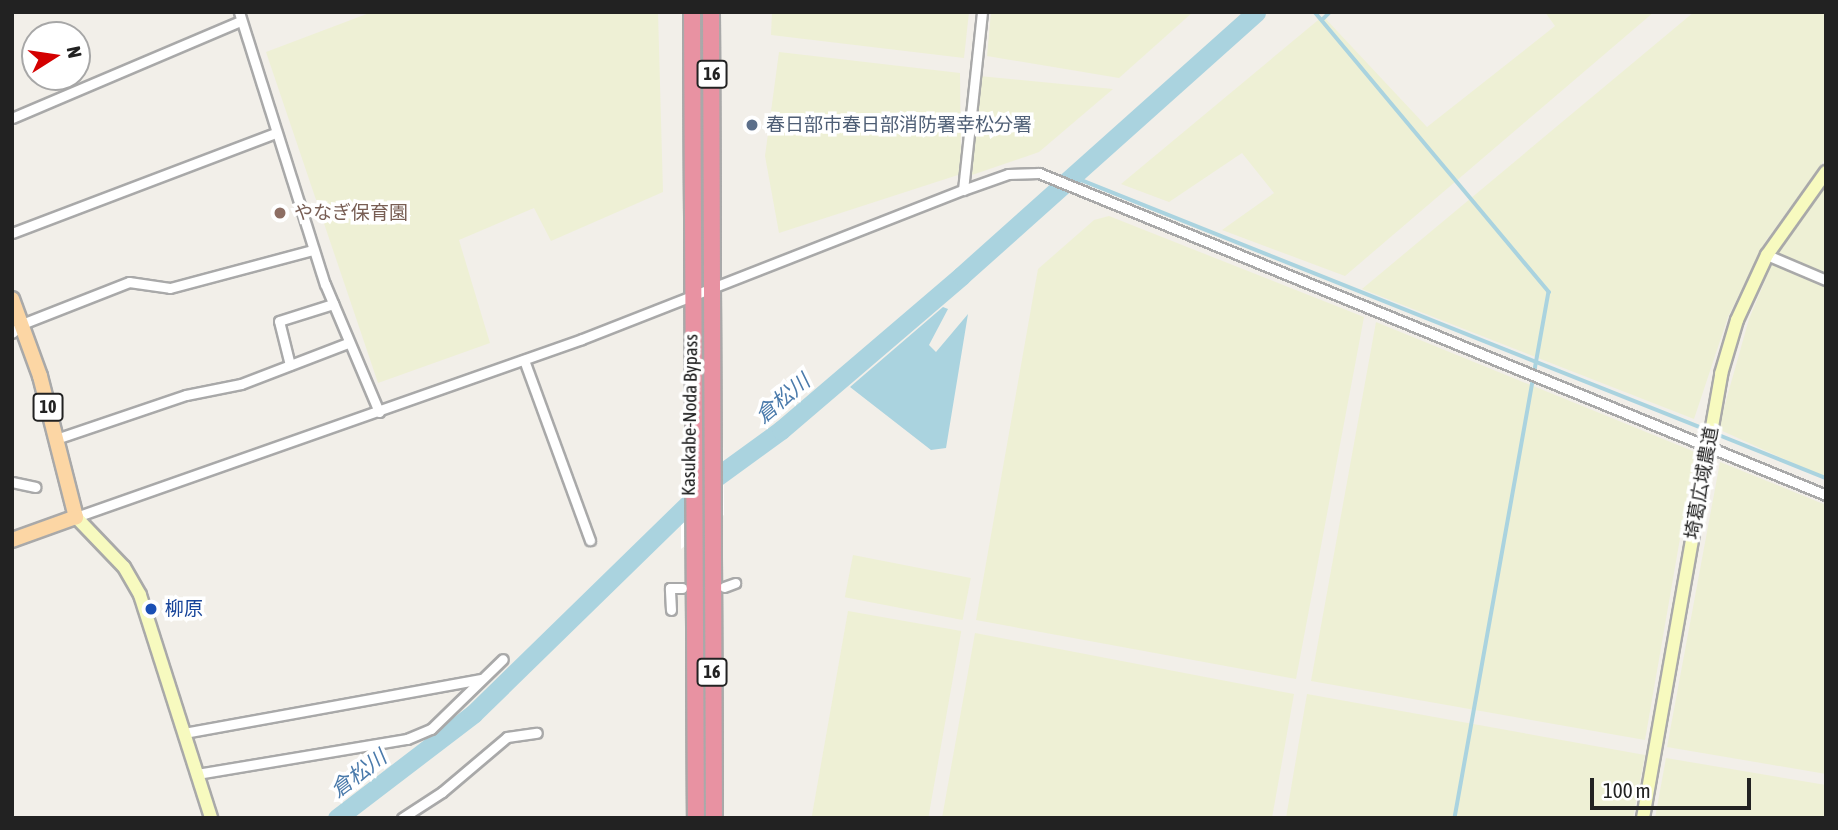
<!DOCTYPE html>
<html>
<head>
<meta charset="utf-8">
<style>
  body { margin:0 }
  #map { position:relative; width:1838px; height:830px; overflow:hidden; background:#f2efe9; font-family:"Asap Condensed","Noto Sans JP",sans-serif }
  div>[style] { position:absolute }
  .farmland>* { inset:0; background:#eef0d5; transform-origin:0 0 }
  .water>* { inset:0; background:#aad3df }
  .pier>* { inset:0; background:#fff }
  .stream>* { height:3.5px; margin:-1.75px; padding:0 1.75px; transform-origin:1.75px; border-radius:1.75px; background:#aad3df }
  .river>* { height:19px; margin:-9.5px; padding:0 9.5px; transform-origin:9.5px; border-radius:9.5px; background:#aad3df }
  .roads { filter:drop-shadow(2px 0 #a9a9a9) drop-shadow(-2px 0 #a9a9a9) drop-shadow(0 2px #a9a9a9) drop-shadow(0 -2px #a9a9a9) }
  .street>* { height:9px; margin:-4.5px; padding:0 4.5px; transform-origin:4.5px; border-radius:4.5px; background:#fff }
  .secondary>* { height:12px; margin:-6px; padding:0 6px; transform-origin:6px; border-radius:6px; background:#f7fabf }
  .primary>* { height:14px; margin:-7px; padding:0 7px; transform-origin:7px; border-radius:7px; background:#fcd6a4 }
  .highway>* { height:16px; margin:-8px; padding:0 8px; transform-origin:8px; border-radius:8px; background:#e892a2 }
  .dots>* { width:19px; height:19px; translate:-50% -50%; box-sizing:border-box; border:4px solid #fff; border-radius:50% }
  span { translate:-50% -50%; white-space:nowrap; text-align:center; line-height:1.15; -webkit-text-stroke:7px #fff; paint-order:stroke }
  .shield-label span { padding:2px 5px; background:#fff; border:2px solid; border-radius:5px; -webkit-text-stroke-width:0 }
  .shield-label { font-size:18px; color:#222; font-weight:700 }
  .service-label { font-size:19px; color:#4e5e75 }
  .left { translate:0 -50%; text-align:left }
  .education-label { font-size:19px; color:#785e54 }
  .street-label { font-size:19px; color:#222 }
  .transit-label { font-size:19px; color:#164399 }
  .water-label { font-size:21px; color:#4a7aab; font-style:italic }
  .frame { position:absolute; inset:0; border:14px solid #222; pointer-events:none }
  .north { position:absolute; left:21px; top:21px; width:70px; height:70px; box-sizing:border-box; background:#fff; border:2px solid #a7a7a7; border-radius:50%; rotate:78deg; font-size:19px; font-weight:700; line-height:28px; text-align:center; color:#222 }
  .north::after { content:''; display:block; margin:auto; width:24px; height:32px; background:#d40000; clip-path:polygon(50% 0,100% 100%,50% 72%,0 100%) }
  .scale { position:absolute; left:1590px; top:778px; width:161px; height:32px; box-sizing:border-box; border:4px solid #222; border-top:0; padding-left:9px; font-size:21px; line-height:24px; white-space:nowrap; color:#222; -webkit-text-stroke:5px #fff; paint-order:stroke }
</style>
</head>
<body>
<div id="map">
  <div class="farmland">
    <i style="clip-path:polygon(372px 12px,658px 12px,663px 192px,551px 241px,534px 208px,459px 240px,490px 343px,378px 383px,266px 52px)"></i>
    <i style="clip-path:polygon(772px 12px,969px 12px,964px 58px,771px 35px)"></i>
    <i style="clip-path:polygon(991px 12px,1193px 12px,1119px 78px,987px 56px)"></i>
    <i style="clip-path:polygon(1545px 12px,1654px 12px,1345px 276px,1222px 230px,1274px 193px,1242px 153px,1169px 202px,1121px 184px,1323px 16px,1427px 127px,1555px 26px)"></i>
    <i style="clip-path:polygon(1694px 12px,1826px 12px,1826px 158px,1765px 242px,1728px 317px,1694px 419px,1362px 289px)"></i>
    <i style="clip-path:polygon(779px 52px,960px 73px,961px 174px,779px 233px,765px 156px)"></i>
    <i style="clip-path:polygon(979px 76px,1113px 89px,1039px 152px,972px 175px)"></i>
    <i style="clip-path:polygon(1826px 184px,1826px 478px,1718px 429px,1749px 319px,1781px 242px)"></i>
    <i style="clip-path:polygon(1109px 216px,1364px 317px,1296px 679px,976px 620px,1038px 269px,1094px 220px)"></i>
    <i style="clip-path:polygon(1376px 322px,1695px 452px,1645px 740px,1311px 681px)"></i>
    <i style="clip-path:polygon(1720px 462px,1826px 505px,1826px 774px,1667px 747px)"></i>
    <i style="left:853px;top:555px;width:120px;height:43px;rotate:11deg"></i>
    <i style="left:848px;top:611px;width:115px;height:211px;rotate:10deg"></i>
    <i style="clip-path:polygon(975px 633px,1294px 694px,1272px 818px,942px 818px)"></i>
    <i style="clip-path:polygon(1307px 694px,1645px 755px,1633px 818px,1286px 818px)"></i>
    <i style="clip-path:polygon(1666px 758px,1826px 785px,1826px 818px,1655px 818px)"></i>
  </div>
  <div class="water">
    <i style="clip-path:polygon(943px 307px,948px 309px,929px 345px,936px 352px,968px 314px,946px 448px,931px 450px,850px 387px)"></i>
  </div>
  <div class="pier">
    <i style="clip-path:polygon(723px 435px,724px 515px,681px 549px,681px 470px)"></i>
  </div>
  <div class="stream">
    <i style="left:1315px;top:12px;width:365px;rotate:50.1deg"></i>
    <i style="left:1549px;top:292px;width:534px;rotate:100.13deg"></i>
    <i style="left:1322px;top:20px;width:11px;rotate:-45deg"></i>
    <i style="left:1071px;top:176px;width:685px;rotate:21.77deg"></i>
    <i style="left:1714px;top:433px;width:121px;rotate:21.9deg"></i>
  </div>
  <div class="river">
    <i style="left:337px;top:818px;width:171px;rotate:-37.4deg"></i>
    <i style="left:473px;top:714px;width:338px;rotate:-44.3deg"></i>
    <i style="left:715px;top:478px;width:82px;rotate:-36deg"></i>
    <i style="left:781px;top:430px;width:237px;rotate:-40.5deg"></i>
    <i style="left:961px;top:276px;width:396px;rotate:-41.8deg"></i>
  </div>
  <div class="roads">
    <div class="street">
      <i style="left:239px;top:12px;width:285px;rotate:72.5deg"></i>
      <i style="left:325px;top:284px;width:139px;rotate:67.1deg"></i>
      <i style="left:12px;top:118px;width:249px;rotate:-23deg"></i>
      <i style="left:963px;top:190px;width:179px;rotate:-83.9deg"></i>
      <i style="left:12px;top:233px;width:281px;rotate:-20.8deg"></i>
      <i style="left:1767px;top:255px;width:64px;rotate:23deg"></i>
      <i style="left:12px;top:333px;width:13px;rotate:-42deg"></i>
      <i style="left:22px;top:324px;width:115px;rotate:-21.4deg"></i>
      <i style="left:129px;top:282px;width:41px;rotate:8.3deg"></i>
      <i style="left:170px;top:288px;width:148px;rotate:-14.9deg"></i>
      <i style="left:524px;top:360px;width:192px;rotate:69.9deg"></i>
      <i style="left:290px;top:365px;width:45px;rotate:-104deg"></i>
      <i style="left:279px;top:321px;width:57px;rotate:-17.5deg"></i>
      <i style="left:56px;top:439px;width:137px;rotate:-18.7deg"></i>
      <i style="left:186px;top:395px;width:56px;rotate:-11.3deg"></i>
      <i style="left:241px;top:384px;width:115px;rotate:-21deg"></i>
      <i style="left:12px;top:482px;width:24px;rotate:12deg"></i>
      <i style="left:76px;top:517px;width:536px;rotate:-19.38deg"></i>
      <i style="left:582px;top:339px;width:409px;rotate:-21.4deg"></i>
      <i style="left:963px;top:190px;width:48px;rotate:-19.6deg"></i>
      <i style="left:1008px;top:174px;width:31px;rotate:-2deg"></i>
      <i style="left:1039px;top:173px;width:850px;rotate:22.25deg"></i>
      <i style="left:724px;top:587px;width:12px;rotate:-20deg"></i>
      <i style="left:671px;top:610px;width:22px;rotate:-93deg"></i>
      <i style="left:670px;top:588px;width:12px"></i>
      <i style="left:184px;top:733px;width:302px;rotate:-10.3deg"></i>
      <i style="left:197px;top:774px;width:213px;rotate:-9.5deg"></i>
      <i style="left:407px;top:739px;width:26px;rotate:-23deg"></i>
      <i style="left:431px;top:729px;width:100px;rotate:-44.2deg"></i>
      <i style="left:402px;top:818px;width:48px;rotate:-33deg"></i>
      <i style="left:442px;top:792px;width:85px;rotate:-40.2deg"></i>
      <i style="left:507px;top:737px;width:30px;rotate:-8deg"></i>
    </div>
    <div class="secondary">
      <i style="left:76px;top:517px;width:69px;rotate:46.2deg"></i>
      <i style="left:124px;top:567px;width:32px;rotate:60deg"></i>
      <i style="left:140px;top:595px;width:234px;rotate:72.3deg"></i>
      <i style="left:1643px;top:818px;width:451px;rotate:-80deg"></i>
      <i style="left:1721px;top:374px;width:56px;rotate:-73.5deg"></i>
      <i style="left:1737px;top:320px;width:72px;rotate:-65.2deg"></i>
      <i style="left:1767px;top:255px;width:102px;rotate:-54.6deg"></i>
    </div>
    <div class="primary">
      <i style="left:12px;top:299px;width:82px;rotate:70deg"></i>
      <i style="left:40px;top:376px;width:146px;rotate:75.7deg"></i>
      <i style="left:76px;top:517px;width:68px;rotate:160.2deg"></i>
    </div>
    <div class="highway">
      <i style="left:692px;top:12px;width:806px;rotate:89.72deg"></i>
      <i style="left:711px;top:12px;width:806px;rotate:89.79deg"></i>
    </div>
  </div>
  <div class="dots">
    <i style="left:752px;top:125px;background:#5c6f8a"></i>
    <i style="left:280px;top:213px;background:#8d6e63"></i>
    <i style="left:151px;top:609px;background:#1a4fb4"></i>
  </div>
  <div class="shield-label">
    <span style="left:712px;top:74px">16</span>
    <span style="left:48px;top:407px">10</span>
    <span style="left:712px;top:672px">16</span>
  </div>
  <div class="service-label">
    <span class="left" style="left:766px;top:125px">春日部市春日部消防署幸松分署</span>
  </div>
  <div class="education-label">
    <span class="left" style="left:294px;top:213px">やなぎ保育園</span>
  </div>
  <div class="street-label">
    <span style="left:690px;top:415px;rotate:-89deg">Kasukabe-Noda Bypass</span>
    <span style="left:1702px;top:483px;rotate:-80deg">埼葛広域農道</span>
  </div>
  <div class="transit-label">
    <span class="left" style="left:165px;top:609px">柳原</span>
  </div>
  <div class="water-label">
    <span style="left:782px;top:398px;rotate:-40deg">倉松川</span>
    <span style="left:358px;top:773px;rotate:-37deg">倉松川</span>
  </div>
  <div class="frame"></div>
  <div class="north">N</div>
  <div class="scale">100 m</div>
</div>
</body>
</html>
